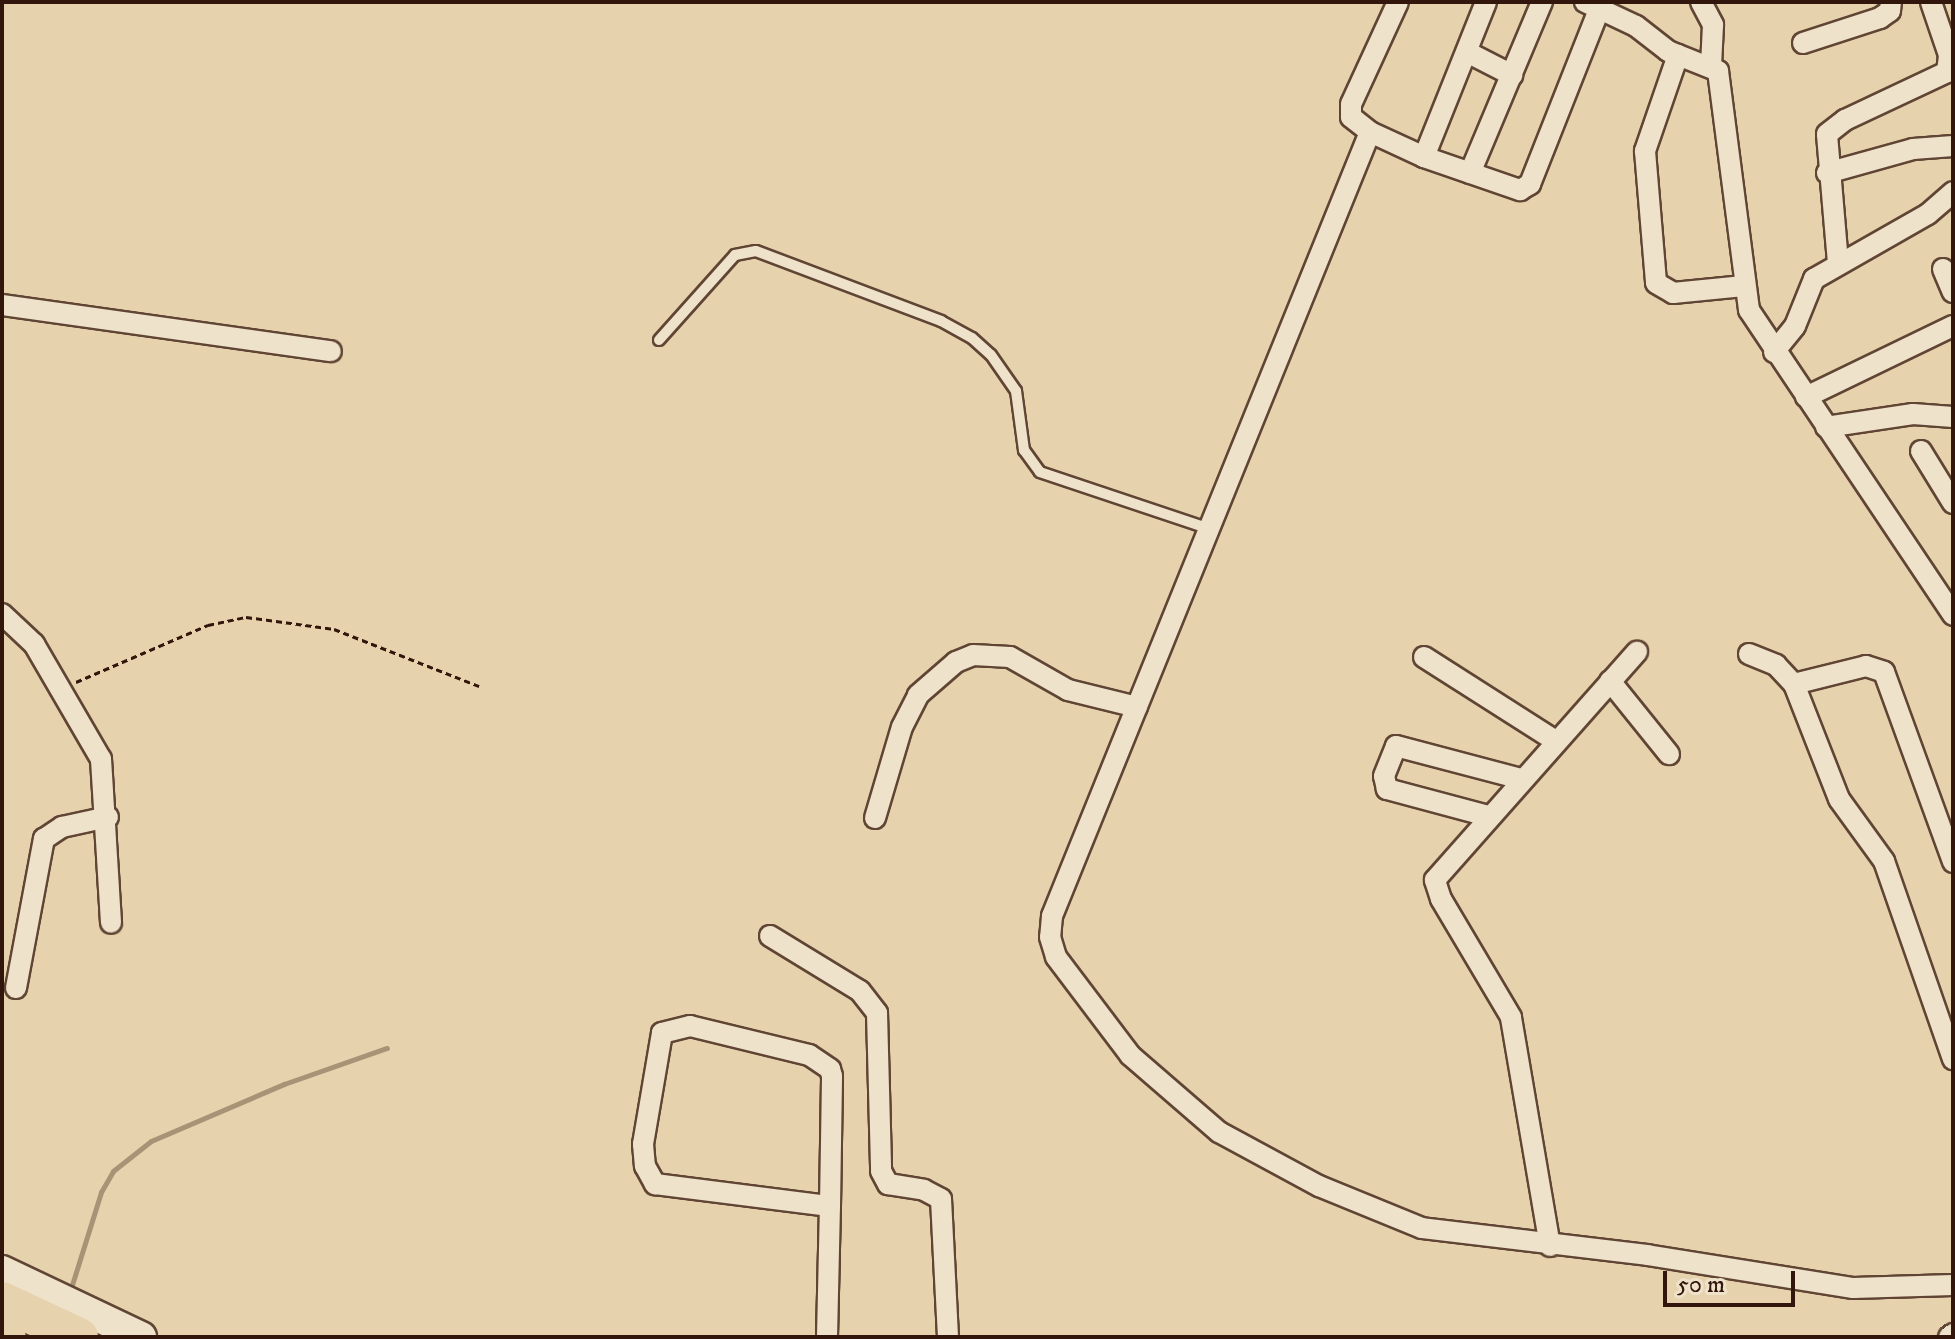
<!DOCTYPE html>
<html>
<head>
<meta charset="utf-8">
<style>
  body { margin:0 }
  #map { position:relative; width:1955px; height:1339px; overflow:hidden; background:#e6d3ae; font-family:"IM FELL DW Pica",serif }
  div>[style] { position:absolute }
  .stream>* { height:5px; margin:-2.5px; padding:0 2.5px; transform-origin:2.5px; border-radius:2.5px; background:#a99377 }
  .path>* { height:3px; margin-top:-1.5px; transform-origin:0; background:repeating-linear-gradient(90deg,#33160b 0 6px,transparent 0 10px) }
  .roads { filter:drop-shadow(2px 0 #604534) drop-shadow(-2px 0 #604534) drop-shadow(0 2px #604534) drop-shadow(0 -2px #604534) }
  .lane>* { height:10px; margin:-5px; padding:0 5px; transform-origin:5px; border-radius:5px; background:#efe2ca }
  .street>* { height:20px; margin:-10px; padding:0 10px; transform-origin:10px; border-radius:10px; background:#efe2ca }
  .secondary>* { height:30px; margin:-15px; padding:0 15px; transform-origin:15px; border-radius:15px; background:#efe2ca }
  .highway>* { height:38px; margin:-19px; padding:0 19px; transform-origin:19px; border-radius:19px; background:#e6d3ae }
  span { translate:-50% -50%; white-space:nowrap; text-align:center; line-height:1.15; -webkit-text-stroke:6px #efe2ca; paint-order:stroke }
  .frame { position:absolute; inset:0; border:4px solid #33160b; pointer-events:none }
  .scale { position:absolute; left:1663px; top:1271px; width:132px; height:36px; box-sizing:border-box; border:4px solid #33160b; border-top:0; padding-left:10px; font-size:24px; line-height:28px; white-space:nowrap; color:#33160b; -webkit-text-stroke:6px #efe2ca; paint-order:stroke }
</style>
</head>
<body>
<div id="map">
  <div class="stream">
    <i style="left:71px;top:1288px;width:101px;rotate:-72.6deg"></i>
    <i style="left:101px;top:1192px;width:24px;rotate:-60deg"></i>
    <i style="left:113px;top:1171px;width:48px;rotate:-38.3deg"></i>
    <i style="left:151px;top:1141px;width:145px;rotate:-23.2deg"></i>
    <i style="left:284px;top:1084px;width:109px;rotate:-19.3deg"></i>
  </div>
  <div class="path">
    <i style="left:76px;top:682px;width:144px;rotate:-23.4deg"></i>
    <i style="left:208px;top:625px;width:39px;rotate:-12deg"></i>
    <i style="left:246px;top:617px;width:89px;rotate:7.8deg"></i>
    <i style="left:334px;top:629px;width:156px;rotate:21.5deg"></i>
  </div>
  <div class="roads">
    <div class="lane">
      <i style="left:659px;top:340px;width:114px;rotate:-48.2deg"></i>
      <i style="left:735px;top:255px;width:21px;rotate:-11deg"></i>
      <i style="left:756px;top:251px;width:198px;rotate:20.7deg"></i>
      <i style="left:941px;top:321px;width:35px;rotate:29deg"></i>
      <i style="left:972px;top:338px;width:25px;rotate:42deg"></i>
      <i style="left:991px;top:355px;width:44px;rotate:55.2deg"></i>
      <i style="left:1016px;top:391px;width:60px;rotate:82.3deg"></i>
      <i style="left:1024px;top:450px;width:27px;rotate:54deg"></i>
      <i style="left:1040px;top:472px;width:179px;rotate:18.5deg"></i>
    </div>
    <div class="street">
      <i style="left:1398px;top:2px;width:112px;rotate:114.7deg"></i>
      <i style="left:1351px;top:104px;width:13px;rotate:90deg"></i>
      <i style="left:1351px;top:117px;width:24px;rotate:38deg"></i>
      <i style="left:1370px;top:132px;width:60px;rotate:24.8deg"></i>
      <i style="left:1424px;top:157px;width:102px;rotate:19deg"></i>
      <i style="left:1520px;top:190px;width:12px;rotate:-31deg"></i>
      <i style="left:1530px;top:184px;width:196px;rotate:-68.4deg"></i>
      <i style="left:1585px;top:2px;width:56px;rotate:25.2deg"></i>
      <i style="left:1636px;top:26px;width:41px;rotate:38deg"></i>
      <i style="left:1668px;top:51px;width:54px;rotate:21.8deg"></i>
      <i style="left:1718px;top:71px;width:241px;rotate:82.6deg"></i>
      <i style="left:1749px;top:310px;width:367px;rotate:56.2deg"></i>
      <i style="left:1701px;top:2px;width:26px;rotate:62deg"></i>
      <i style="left:1713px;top:25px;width:41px;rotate:92.8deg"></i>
      <i style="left:1803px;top:43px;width:81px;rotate:-18deg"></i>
      <i style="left:1880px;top:18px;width:12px;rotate:-35deg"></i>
      <i style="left:1890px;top:11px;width:9px;rotate:-84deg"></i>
      <i style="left:1467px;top:52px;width:51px;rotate:27.1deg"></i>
      <i style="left:1678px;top:55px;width:102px;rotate:109deg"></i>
      <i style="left:1645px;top:151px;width:132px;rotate:85.2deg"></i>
      <i style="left:1656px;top:283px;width:20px;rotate:30deg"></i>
      <i style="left:1673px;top:293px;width:71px;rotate:-5.6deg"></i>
      <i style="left:1370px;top:132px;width:846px;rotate:112.08deg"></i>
      <i style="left:1052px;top:916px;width:21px;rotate:95deg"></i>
      <i style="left:1050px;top:937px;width:21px;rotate:73deg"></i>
      <i style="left:1056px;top:957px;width:123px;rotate:52.9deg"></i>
      <i style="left:1130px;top:1055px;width:118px;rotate:40.9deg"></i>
      <i style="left:1219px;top:1132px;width:114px;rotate:28.4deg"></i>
      <i style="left:1319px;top:1186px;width:111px;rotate:22.2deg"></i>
      <i style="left:1422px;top:1228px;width:227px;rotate:6.8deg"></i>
      <i style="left:1647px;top:1255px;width:209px;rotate:9.1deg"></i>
      <i style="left:1853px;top:1288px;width:100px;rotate:-1.7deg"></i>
      <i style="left:1424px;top:157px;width:167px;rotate:-68.2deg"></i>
      <i style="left:1470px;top:173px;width:186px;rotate:-67.2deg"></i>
      <i style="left:1827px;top:173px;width:89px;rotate:-15.6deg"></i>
      <i style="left:1913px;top:149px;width:40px;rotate:-4.3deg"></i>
      <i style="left:1838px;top:263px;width:129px;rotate:-94.9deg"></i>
      <i style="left:1827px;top:134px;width:23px;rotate:-38deg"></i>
      <i style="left:1845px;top:120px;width:113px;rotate:-25.2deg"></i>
      <i style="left:1947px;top:72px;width:17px;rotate:-83deg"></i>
      <i style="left:1949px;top:55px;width:56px;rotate:-108.8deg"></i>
      <i style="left:1943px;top:269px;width:25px;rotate:67deg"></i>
      <i style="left:2px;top:305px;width:332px;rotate:8deg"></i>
      <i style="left:1774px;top:352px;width:33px;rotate:-51deg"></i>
      <i style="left:1795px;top:326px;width:51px;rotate:-68deg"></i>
      <i style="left:1814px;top:279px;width:131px;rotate:-29.7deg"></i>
      <i style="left:1928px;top:214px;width:33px;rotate:-41deg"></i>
      <i style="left:1806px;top:397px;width:163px;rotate:-25.8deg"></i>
      <i style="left:1826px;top:427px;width:88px;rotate:-8.5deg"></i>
      <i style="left:1913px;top:414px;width:40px;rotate:4.3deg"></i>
      <i style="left:1921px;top:451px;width:61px;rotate:58.4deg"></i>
      <i style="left:2px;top:614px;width:44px;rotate:43.2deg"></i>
      <i style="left:34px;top:644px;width:133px;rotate:59.8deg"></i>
      <i style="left:101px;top:759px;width:164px;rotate:86.5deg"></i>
      <i style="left:1749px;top:654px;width:29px;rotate:22deg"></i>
      <i style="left:1776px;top:665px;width:26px;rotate:47deg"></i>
      <i style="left:1794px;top:684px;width:123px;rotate:68.6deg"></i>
      <i style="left:1839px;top:799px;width:77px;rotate:54deg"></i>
      <i style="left:1884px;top:861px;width:210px;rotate:70.8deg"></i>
      <i style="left:1424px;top:657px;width:156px;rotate:32.5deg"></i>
      <i style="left:1610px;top:681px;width:94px;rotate:51.1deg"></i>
      <i style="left:1794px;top:684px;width:74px;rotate:-14deg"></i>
      <i style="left:1866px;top:666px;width:19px;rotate:18deg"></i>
      <i style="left:1884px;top:672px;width:202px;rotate:70deg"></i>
      <i style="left:1488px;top:816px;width:105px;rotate:-165deg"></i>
      <i style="left:1387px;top:789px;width:13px;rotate:-103deg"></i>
      <i style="left:1384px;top:776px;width:32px;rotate:-68deg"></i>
      <i style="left:1396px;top:746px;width:129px;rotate:14.8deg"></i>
      <i style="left:875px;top:818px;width:95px;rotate:-73.5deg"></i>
      <i style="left:902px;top:727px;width:36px;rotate:-63deg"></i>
      <i style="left:918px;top:695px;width:50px;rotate:-41deg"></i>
      <i style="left:956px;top:662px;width:18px;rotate:-22deg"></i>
      <i style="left:973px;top:655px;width:37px;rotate:3deg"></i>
      <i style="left:1010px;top:657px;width:67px;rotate:29.6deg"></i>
      <i style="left:1068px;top:690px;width:71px;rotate:13.8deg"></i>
      <i style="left:770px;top:936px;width:105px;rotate:31.4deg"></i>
      <i style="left:860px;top:991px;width:28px;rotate:52deg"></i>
      <i style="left:877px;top:1013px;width:158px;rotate:88.5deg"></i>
      <i style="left:881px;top:1171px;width:15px;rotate:62deg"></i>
      <i style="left:888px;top:1184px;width:36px;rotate:9deg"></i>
      <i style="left:924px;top:1190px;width:19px;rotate:28deg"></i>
      <i style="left:941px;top:1199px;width:138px;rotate:87.1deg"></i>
      <i style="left:16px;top:988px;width:152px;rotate:-79.4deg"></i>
      <i style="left:44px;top:839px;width:22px;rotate:-34deg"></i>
      <i style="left:62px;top:827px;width:47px;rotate:-12.3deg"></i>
      <i style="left:1550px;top:1246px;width:232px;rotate:-99.7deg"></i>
      <i style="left:1511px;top:1017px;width:137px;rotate:-120.7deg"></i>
      <i style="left:1441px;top:899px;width:20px;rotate:-108deg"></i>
      <i style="left:1435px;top:880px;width:305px;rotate:-48.5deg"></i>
      <i style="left:827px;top:1337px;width:131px;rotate:-88.7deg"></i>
      <i style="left:830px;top:1206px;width:130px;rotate:-89.1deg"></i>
      <i style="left:832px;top:1076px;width:7px;rotate:-106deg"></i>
      <i style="left:830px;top:1069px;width:25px;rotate:-146deg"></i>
      <i style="left:809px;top:1055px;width:122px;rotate:-166.3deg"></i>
      <i style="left:690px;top:1026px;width:29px;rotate:166deg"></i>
      <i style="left:662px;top:1033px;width:113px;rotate:99.7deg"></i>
      <i style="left:643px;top:1144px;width:22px;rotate:85deg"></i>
      <i style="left:645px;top:1166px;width:21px;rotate:61deg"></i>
      <i style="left:655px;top:1184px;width:176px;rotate:7.2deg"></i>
      <i style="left:1949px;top:1337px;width:5px;rotate:-37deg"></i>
    </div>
    <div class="secondary">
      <i style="left:2px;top:1271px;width:154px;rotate:25.4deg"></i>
    </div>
    <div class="highway">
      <i style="left:2px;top:1301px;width:85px;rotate:25.1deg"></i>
      <i style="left:2px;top:1335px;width:5px;rotate:22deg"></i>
    </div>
  </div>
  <div class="frame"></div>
  <div class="scale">50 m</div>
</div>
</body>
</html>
